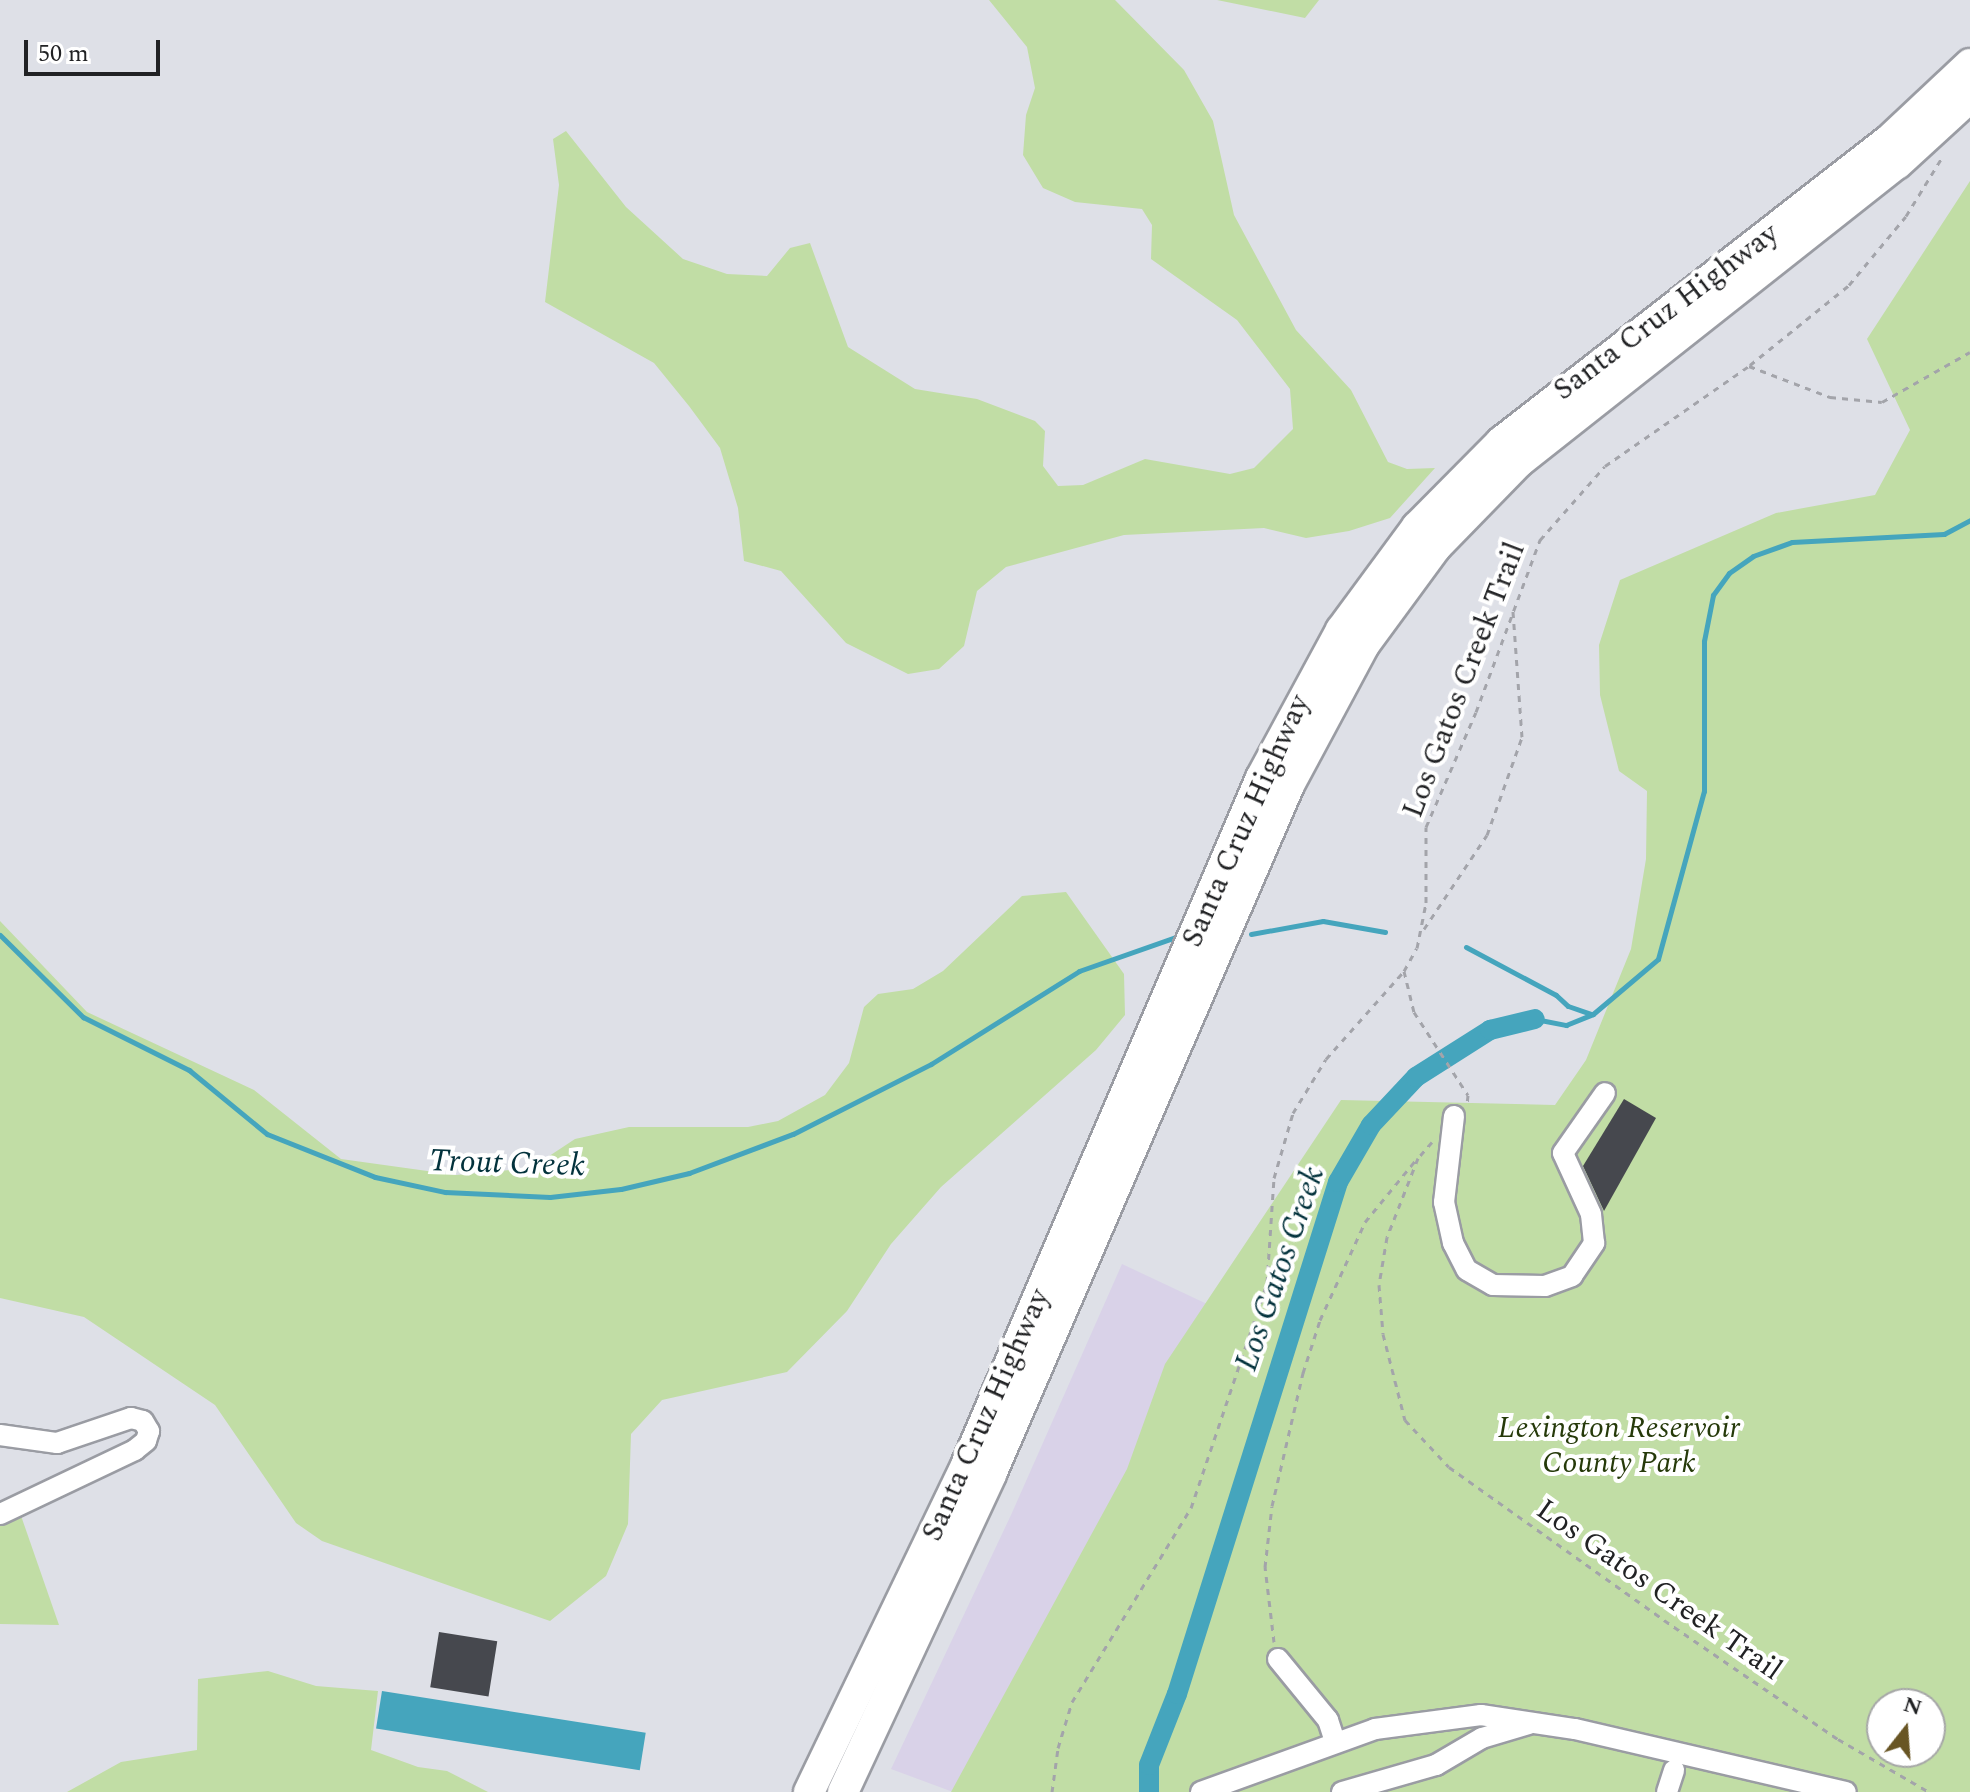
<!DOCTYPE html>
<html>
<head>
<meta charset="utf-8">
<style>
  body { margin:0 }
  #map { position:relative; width:1970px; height:1792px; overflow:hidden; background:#dee0e7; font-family:Spectral,serif }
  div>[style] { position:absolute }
  .industrial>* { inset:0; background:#d9d2e8 }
  .green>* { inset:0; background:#c1dda5 }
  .water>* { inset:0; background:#45a5bd; transform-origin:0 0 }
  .stream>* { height:5px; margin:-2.5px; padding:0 2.5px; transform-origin:2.5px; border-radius:2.5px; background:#45a5bd }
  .canal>* { height:20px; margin:-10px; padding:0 10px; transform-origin:10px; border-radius:10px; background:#45a5bd }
  .building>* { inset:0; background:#46484e; transform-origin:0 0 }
  .path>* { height:3px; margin-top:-1.5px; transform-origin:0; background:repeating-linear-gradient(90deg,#a3a4aa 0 6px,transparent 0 12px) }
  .roads { filter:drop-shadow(2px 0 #9a9ca3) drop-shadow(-2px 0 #9a9ca3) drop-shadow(0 2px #9a9ca3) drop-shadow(0 -2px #9a9ca3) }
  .minor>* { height:20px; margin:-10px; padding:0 10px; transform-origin:10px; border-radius:10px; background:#fff }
  .highway>* { height:30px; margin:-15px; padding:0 15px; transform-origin:15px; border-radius:15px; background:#fff }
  span { translate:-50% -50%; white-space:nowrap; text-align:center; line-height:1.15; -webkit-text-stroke:8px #fff; paint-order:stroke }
  .street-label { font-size:30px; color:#212224 }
  .park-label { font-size:30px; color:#263a0a; font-style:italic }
  .water-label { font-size:32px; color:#03323c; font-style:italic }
  .north { position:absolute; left:1866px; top:1688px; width:80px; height:80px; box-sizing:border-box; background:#fff; border:2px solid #a6a7a7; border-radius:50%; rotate:17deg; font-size:22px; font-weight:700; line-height:32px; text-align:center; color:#212224 }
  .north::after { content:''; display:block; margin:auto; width:28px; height:36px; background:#685524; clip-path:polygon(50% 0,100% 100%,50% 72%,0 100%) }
  .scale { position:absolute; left:24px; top:40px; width:136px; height:36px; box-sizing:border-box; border:4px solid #212224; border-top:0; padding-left:10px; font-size:24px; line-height:28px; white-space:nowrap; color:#212224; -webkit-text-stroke:6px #fff; paint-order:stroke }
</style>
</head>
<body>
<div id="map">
  <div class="industrial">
    <i style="clip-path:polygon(1122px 1264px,1258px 1328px,953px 1792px,891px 1769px,1011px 1515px)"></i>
  </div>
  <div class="green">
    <i style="clip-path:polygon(989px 0,1115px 0,1184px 70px,1213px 121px,1234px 215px,1296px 330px,1351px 390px,1388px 462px,1407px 469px,1435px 468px,1390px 518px,1349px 531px,1306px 538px,1264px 528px,1124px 535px,1006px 567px,977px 591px,964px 646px,939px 669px,908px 674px,846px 643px,781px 571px,744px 561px,738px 508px,720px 448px,689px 406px,654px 363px,545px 302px,559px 185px,553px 139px,566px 131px,626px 207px,683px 259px,727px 274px,767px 276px,790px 248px,810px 243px,848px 347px,915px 389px,977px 399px,1035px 421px,1045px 431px,1043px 466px,1058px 486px,1083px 485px,1145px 459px,1230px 474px,1254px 468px,1293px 429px,1290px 389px,1237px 320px,1151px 259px,1152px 225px,1142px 209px,1075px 202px,1043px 188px,1023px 155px,1026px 115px,1035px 88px,1027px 47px)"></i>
    <i style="clip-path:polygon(1217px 0,1319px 0,1305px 18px)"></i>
    <i style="clip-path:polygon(evenodd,1970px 181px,1970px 1792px,951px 1792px,1127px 1469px,1165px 1364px,1341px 1100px,1555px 1105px,1586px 1060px,1631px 949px,1646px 859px,1647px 791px,1619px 771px,1600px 695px,1599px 645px,1620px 580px,1776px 513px,1875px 495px,1910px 430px,1867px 339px,1970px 181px,1882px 1704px,1930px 1704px,1930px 1752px,1882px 1752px,1882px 1704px)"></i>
    <i style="clip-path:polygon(1066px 892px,1124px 974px,1125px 1015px,1096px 1050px,941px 1187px,891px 1244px,847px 1311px,787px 1372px,662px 1400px,631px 1434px,628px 1524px,606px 1576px,550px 1621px,322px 1541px,296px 1523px,215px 1405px,84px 1317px,0 1298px,0 921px,87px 1012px,254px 1090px,341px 1159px,456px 1175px,531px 1168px,575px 1139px,629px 1127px,748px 1127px,778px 1121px,825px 1095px,849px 1063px,864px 1007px,878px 994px,913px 989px,943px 971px,1022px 896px)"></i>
    <i style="clip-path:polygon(19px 1510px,59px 1625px,0 1624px,0 1511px)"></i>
    <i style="clip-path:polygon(268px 1671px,316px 1686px,378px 1691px,371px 1750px,418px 1767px,447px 1771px,488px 1792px,67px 1792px,121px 1762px,197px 1750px,198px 1679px)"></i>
  </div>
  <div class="water">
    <i style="left:382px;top:1691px;width:267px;height:38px;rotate:9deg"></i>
  </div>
  <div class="stream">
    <i style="left:1251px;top:934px;width:73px;rotate:-10.2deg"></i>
    <i style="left:1323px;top:921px;width:63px;rotate:10.1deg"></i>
    <i style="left:0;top:935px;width:117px;rotate:44.7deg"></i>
    <i style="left:83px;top:1017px;width:119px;rotate:26.6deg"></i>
    <i style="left:189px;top:1070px;width:101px;rotate:39.4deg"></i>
    <i style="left:267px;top:1134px;width:116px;rotate:21.7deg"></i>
    <i style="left:375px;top:1177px;width:72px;rotate:12.1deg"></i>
    <i style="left:445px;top:1192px;width:105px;rotate:2.7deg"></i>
    <i style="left:550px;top:1197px;width:71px;rotate:-6.4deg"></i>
    <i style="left:621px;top:1189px;width:70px;rotate:-13.2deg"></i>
    <i style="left:689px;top:1173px;width:111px;rotate:-20.6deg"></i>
    <i style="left:793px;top:1134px;width:155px;rotate:-26.9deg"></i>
    <i style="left:931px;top:1064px;width:175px;rotate:-32.1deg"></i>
    <i style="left:1079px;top:971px;width:103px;rotate:-19.3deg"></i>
    <i style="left:1466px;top:947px;width:102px;rotate:28.1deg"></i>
    <i style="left:1556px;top:995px;width:16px;rotate:43deg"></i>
    <i style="left:1568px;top:1006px;width:24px;rotate:19deg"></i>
    <i style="left:1535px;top:1019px;width:32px;rotate:11deg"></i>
    <i style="left:1566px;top:1025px;width:29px;rotate:-22deg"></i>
    <i style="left:1593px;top:1014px;width:85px;rotate:-40.2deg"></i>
    <i style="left:1658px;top:959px;width:174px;rotate:-74.7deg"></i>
    <i style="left:1704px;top:791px;width:150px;rotate:-90deg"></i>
    <i style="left:1704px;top:641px;width:47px;rotate:-78.9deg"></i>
    <i style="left:1713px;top:595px;width:27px;rotate:-54deg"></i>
    <i style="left:1729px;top:573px;width:29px;rotate:-35deg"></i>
    <i style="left:1753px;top:556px;width:41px;rotate:-19.7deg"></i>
    <i style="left:1792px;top:542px;width:152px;rotate:-3deg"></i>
    <i style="left:1944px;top:534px;width:30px;rotate:-28deg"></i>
  </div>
  <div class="canal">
    <i style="left:1149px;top:1792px;width:27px;rotate:-90deg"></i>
    <i style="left:1149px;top:1765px;width:76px;rotate:-68.5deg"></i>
    <i style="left:1177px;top:1694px;width:537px;rotate:-72.54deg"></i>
    <i style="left:1338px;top:1182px;width:66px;rotate:-59.9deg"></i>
    <i style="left:1371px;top:1125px;width:66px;rotate:-46.8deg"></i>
    <i style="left:1416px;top:1077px;width:88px;rotate:-32.4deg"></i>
    <i style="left:1490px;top:1030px;width:46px;rotate:-13.7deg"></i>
  </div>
  <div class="building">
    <i style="clip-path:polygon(1624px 1099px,1656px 1118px,1604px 1211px,1583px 1166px)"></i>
    <i style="left:439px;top:1632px;width:59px;height:56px;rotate:9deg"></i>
  </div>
  <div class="path">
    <i style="left:1750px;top:365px;width:127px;rotate:-38.9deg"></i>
    <i style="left:1849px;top:285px;width:89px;rotate:-50.4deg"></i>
    <i style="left:1906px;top:216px;width:67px;rotate:-58.4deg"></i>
    <i style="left:1424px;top:929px;width:113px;rotate:-56.2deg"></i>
    <i style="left:1487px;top:835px;width:104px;rotate:-70.3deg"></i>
    <i style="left:1522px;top:737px;width:126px;rotate:-94.1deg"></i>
    <i style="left:1404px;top:971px;width:42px;rotate:76.3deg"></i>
    <i style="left:1414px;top:1012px;width:99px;rotate:57deg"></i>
    <i style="left:1468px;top:1095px;width:10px;rotate:96deg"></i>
    <i style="left:1432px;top:1142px;width:21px;rotate:131deg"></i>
    <i style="left:1418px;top:1158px;width:85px;rotate:111.4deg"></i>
    <i style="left:1387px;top:1237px;width:49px;rotate:99.5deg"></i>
    <i style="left:1379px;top:1285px;width:49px;rotate:85.3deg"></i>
    <i style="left:1383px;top:1334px;width:89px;rotate:75.7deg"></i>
    <i style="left:1405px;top:1420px;width:64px;rotate:46.9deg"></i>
    <i style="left:1449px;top:1467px;width:264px;rotate:35.4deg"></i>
    <i style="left:1664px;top:1620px;width:211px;rotate:34.4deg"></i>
    <i style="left:1838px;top:1739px;width:105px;rotate:30.2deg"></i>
    <i style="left:1274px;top:1642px;width:76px;rotate:-96.8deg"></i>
    <i style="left:1265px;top:1567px;width:61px;rotate:-83.5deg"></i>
    <i style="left:1272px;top:1506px;width:137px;rotate:-76.9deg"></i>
    <i style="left:1303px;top:1373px;width:56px;rotate:-72.2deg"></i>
    <i style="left:1320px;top:1320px;width:108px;rotate:-65.3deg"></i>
    <i style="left:1365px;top:1222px;width:79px;rotate:-50.7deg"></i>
    <i style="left:1052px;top:1792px;width:44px;rotate:-82.2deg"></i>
    <i style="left:1058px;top:1748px;width:48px;rotate:-73.1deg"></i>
    <i style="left:1072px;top:1702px;width:228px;rotate:-58.5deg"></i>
    <i style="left:1191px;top:1508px;width:237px;rotate:-71.3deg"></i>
    <i style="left:1267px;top:1283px;width:105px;rotate:-86.2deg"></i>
    <i style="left:1274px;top:1178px;width:68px;rotate:-73.7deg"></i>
    <i style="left:1293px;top:1113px;width:63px;rotate:-58.6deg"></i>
    <i style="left:1326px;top:1059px;width:118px;rotate:-48.4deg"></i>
    <i style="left:1404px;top:971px;width:26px;rotate:-61deg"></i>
    <i style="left:1417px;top:948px;width:46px;rotate:-78.7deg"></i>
    <i style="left:1426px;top:903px;width:76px;rotate:-90deg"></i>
    <i style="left:1426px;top:827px;width:125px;rotate:-66.5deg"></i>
    <i style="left:1476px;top:712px;width:184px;rotate:-69.6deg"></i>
    <i style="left:1540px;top:540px;width:98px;rotate:-48.7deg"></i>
    <i style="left:1605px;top:466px;width:175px;rotate:-34.8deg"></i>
    <i style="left:1749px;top:366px;width:87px;rotate:20.9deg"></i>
    <i style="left:1830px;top:397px;width:52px;rotate:5.5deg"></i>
    <i style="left:1882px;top:402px;width:101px;rotate:-29.6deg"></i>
  </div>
  <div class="roads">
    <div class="minor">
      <i style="left:1454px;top:1116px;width:87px;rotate:96.6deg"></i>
      <i style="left:1444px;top:1202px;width:42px;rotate:77.6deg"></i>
      <i style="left:1453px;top:1243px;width:30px;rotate:63deg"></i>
      <i style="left:1467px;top:1270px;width:30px;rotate:30deg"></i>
      <i style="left:1493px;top:1285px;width:52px;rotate:1.1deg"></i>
      <i style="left:1545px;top:1286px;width:29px;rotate:-20deg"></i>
      <i style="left:1572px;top:1276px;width:40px;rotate:-56deg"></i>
      <i style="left:1594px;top:1243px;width:29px;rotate:-96deg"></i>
      <i style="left:1591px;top:1214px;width:67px;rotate:-114.7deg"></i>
      <i style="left:1563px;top:1153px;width:73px;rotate:-55deg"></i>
      <i style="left:0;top:1435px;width:58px;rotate:8deg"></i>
      <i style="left:57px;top:1443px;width:78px;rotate:-18.7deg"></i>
      <i style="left:131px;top:1418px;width:12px;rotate:14deg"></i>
      <i style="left:143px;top:1421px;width:12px;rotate:59deg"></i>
      <i style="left:149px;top:1431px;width:10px;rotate:107deg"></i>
      <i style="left:146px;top:1441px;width:14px;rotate:141deg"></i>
      <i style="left:135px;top:1450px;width:149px;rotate:154.6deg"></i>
      <i style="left:1278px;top:1659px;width:79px;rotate:50.7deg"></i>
      <i style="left:1328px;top:1720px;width:23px;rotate:72deg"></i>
      <i style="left:1201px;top:1792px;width:185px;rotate:-19.9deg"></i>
      <i style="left:1375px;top:1729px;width:107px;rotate:-7.5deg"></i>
      <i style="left:1481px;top:1715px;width:95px;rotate:8.5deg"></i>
      <i style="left:1575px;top:1729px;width:278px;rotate:13.1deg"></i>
      <i style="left:1342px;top:1792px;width:98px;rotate:-16deg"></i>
      <i style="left:1436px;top:1765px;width:53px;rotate:-30.4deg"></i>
      <i style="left:1482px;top:1738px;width:49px;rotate:-16.6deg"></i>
      <i style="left:1667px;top:1792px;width:23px;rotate:-72deg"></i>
    </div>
    <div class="highway">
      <i style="left:809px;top:1792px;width:365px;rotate:-64.3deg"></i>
      <i style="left:967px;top:1463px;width:745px;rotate:-66.77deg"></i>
      <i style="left:1261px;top:778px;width:168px;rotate:-61.6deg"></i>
      <i style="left:1341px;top:630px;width:128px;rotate:-53.6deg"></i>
      <i style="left:1417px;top:527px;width:120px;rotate:-45.3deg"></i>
      <i style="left:1501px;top:442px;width:489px;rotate:-37.9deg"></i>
      <i style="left:1887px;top:142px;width:114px;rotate:-43.2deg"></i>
      <i style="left:843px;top:1792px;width:351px;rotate:-65deg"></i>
      <i style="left:991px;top:1474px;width:751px;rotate:-66.61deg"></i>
      <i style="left:1289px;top:785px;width:159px;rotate:-61.8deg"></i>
      <i style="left:1364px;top:645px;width:122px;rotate:-53.7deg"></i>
      <i style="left:1436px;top:547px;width:119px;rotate:-45.7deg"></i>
      <i style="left:1519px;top:462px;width:481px;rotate:-38.3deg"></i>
      <i style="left:1897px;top:164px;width:99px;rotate:-42.5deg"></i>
    </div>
  </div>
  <div class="street-label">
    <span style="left:1666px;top:312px;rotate:-37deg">Santa Cruz Highway</span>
    <span style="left:1464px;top:680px;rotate:-69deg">Los Gatos Creek Trail</span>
    <span style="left:1246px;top:821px;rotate:-66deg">Santa Cruz Highway</span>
    <span style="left:986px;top:1415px;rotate:-66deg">Santa Cruz Highway</span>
    <span style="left:1659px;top:1590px;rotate:35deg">Los Gatos Creek Trail</span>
  </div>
  <div class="park-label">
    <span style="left:1619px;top:1445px">Lexington Reservoir<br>County Park</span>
  </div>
  <div class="water-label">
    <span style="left:507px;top:1164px;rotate:2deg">Trout Creek</span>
    <span style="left:1281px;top:1269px;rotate:-71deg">Los Gatos Creek</span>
  </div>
  <div class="north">N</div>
  <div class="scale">50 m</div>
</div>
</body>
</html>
